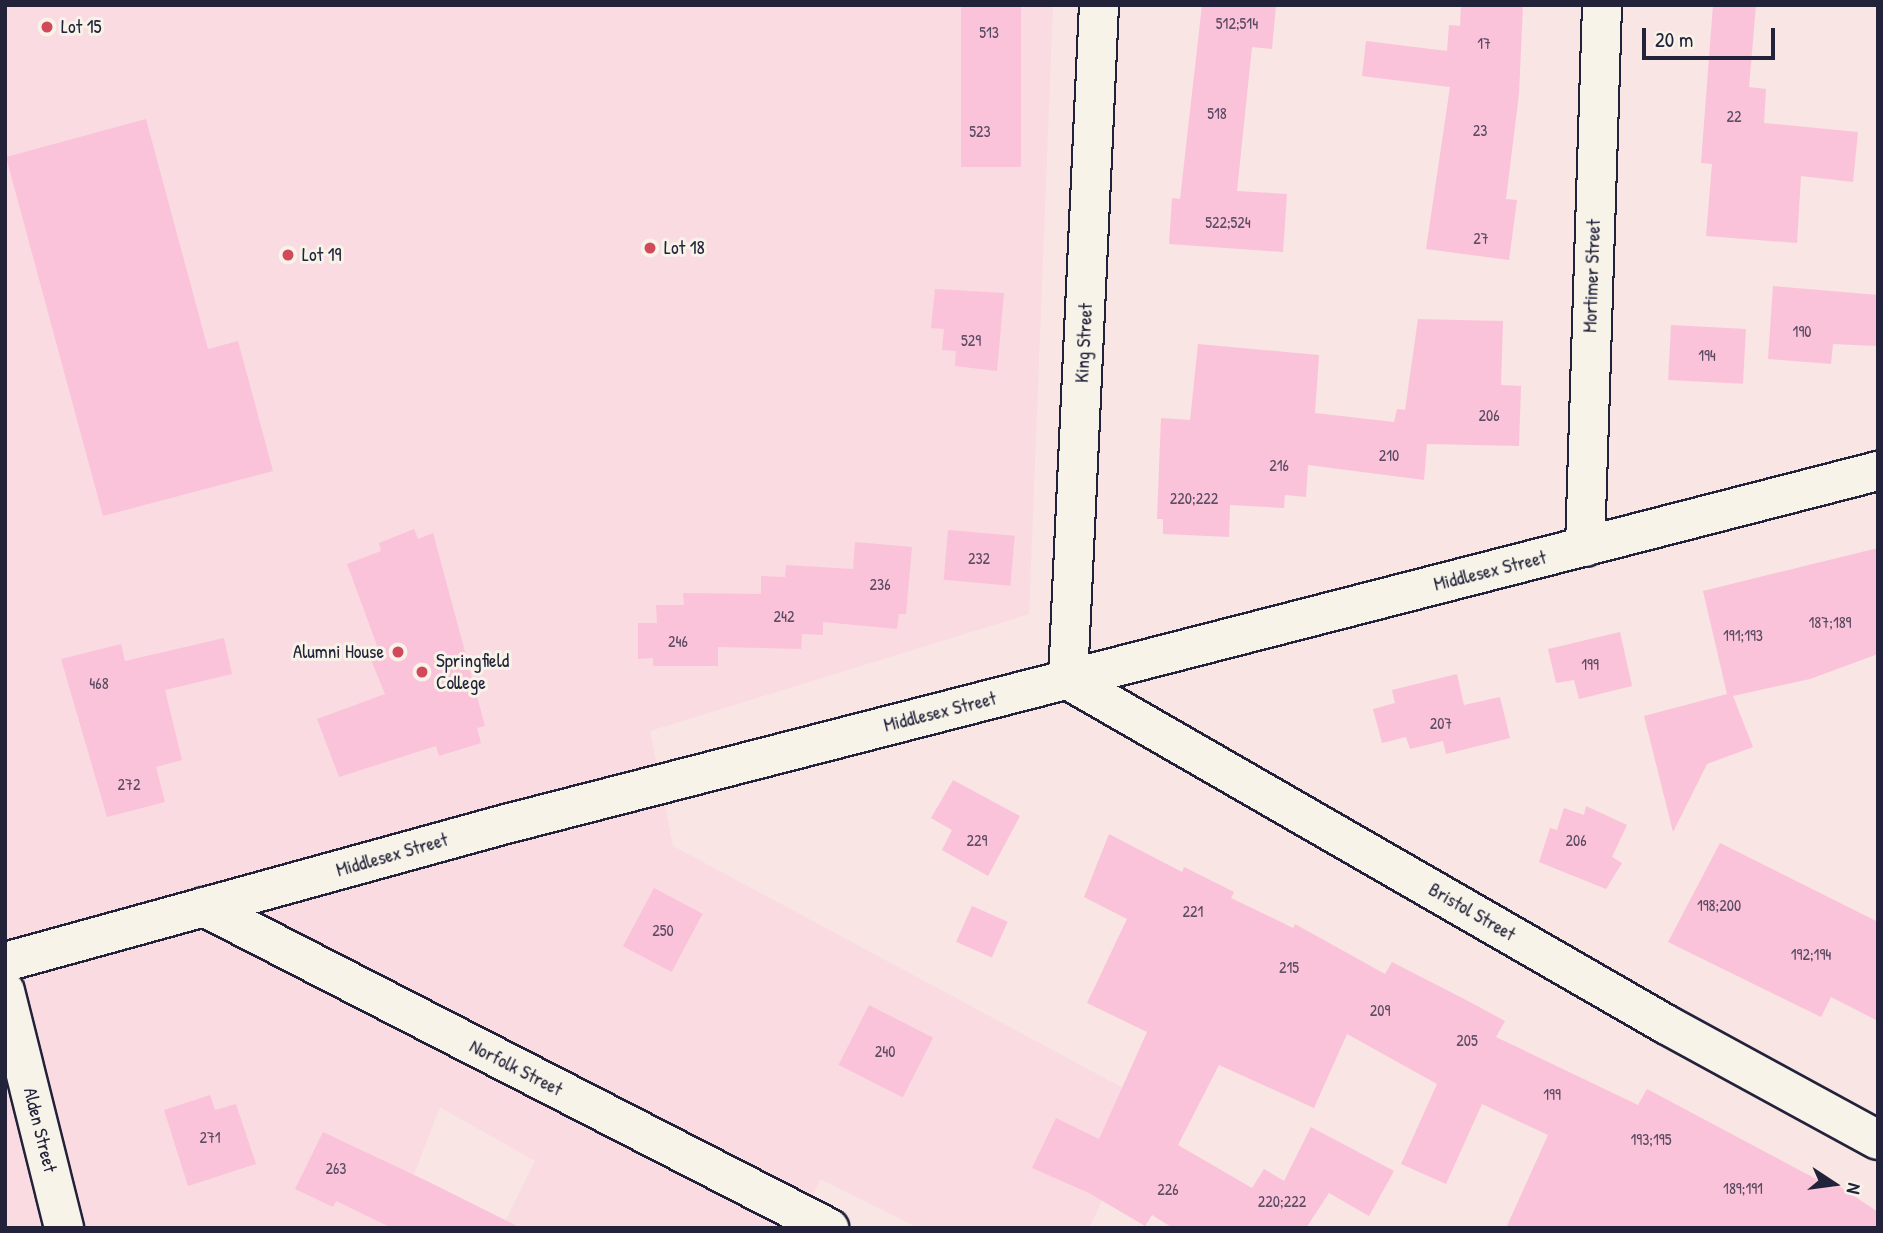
<!DOCTYPE html>
<html>
<head>
<meta charset="utf-8">
<style>
  body { margin:0 }
  #map { position:relative; width:1883px; height:1233px; overflow:hidden; background:#f8e5e4; font-family:"Patrick Hand",sans-serif }
  div>[style] { position:absolute }
  .built>* { inset:0; background:#f9dbe1 }
  .building>* { inset:0; background:#fbc3d9; transform-origin:0 0 }
  .roads { filter:drop-shadow(2px 0 #22223b) drop-shadow(-2px 0 #22223b) drop-shadow(0 2px #22223b) drop-shadow(0 -2px #22223b) }
  .street>* { height:38px; margin:-19px; padding:0 19px; transform-origin:19px; border-radius:19px; background:#f7f3e8 }
  .secondary>* { height:38px; margin:-19px; padding:0 19px; transform-origin:19px; border-radius:19px; background:#f7f3e8 }
  .dots>* { width:19px; height:19px; translate:-50% -50%; box-sizing:border-box; border:4px solid #f7f3e8; border-radius:50% }
  span { translate:-50% -50%; white-space:nowrap; text-align:center; line-height:1.15; -webkit-text-stroke:6px #f7f3e8; paint-order:stroke }
  .number-label { font-size:16px; color:#584a62 }
  .number-label span { -webkit-text-stroke-width:0 }
  .poi-label { font-size:19px; color:#22223b }
  .left { translate:0 -50%; text-align:left }
  .right { translate:-100% -50%; text-align:right }
  .street-label { font-size:19px; color:#22223b }
  .frame { position:absolute; inset:0; border:7px solid #22223b; pointer-events:none }
  .north { position:absolute; left:1799px; top:1149px; width:70px; height:70px; -webkit-text-stroke:5px #f7f3e8; paint-order:stroke; rotate:103deg; font-size:19px; font-weight:700; line-height:28px; text-align:center; color:#22223b }
  .north::after { content:''; display:block; margin:auto; width:24px; height:32px; background:#22223b; clip-path:polygon(50% 0,100% 100%,50% 72%,0 100%) }
  .scale { position:absolute; left:1642px; top:28px; width:133px; height:32px; box-sizing:border-box; border:4px solid #22223b; border-top:0; padding-left:9px; font-size:21px; line-height:24px; white-space:nowrap; color:#22223b; -webkit-text-stroke:5px #f7f3e8; paint-order:stroke }
</style>
</head>
<body>
<div id="map">
  <div class="built">
    <i style="clip-path:polygon(5px 5px,1053px 5px,1029px 614px,650px 731px,673px 846px,1149px 1102px,1089px 1228px,919px 1228px,820px 1179px,799px 1228px,502px 1228px,535px 1161px,440px 1107px,393px 1228px,5px 1228px)"></i>
  </div>
  <div class="building">
    <i style="left:961px;top:5px;width:60px;height:162px"></i>
    <i style="clip-path:polygon(1202px 5px,1276px 5px,1272px 49px,1252px 47px,1237px 191px,1287px 194px,1283px 252px,1169px 244px,1172px 198px,1180px 199px)"></i>
    <i style="clip-path:polygon(1461px 5px,1523px 5px,1519px 94px,1506px 199px,1517px 200px,1509px 260px,1426px 249px,1450px 87px,1362px 76px,1366px 41px,1447px 51px,1449px 25px,1460px 26px)"></i>
    <i style="clip-path:polygon(1713px 5px,1756px 5px,1749px 87px,1766px 89px,1764px 123px,1858px 132px,1853px 182px,1801px 176px,1797px 243px,1706px 236px,1712px 164px,1701px 163px)"></i>
    <i style="clip-path:polygon(146px 119px,208px 349px,238px 341px,273px 471px,103px 516px,6px 157px)"></i>
    <i style="clip-path:polygon(1773px 286px,1878px 295px,1878px 346px,1833px 344px,1831px 364px,1768px 359px)"></i>
    <i style="clip-path:polygon(935px 289px,1004px 293px,997px 371px,955px 366px,956px 351px,942px 350px,944px 329px,931px 328px)"></i>
    <i style="clip-path:polygon(1418px 319px,1503px 321px,1501px 385px,1521px 386px,1519px 446px,1427px 444px,1424px 480px,1308px 465px,1306px 497px,1285px 495px,1284px 508px,1230px 505px,1229px 537px,1163px 534px,1163px 519px,1157px 519px,1161px 418px,1190px 420px,1198px 344px,1319px 355px,1315px 413px,1394px 422px,1397px 409px,1405px 410px)"></i>
    <i style="left:1671px;top:325px;width:75px;height:55px;rotate:3deg"></i>
    <i style="clip-path:polygon(414px 529px,418px 539px,433px 533px,485px 726px,477px 728px,481px 743px,439px 756px,436px 746px,339px 777px,317px 719px,385px 694px,369px 655px,379px 651px,347px 564px,381px 551px,379px 543px)"></i>
    <i style="left:948px;top:530px;width:67px;height:50px;rotate:5deg"></i>
    <i style="clip-path:polygon(855px 542px,912px 547px,906px 614px,899px 614px,897px 629px,823px 622px,823px 635px,802px 634px,801px 649px,718px 647px,718px 666px,653px 666px,653px 658px,638px 659px,638px 623px,657px 623px,656px 605px,684px 605px,683px 593px,761px 594px,761px 576px,785px 577px,786px 565px,853px 569px)"></i>
    <i style="clip-path:polygon(1878px 548px,1878px 654px,1810px 679px,1733px 696px,1753px 747px,1707px 764px,1673px 832px,1644px 716px,1727px 694px,1703px 591px)"></i>
    <i style="clip-path:polygon(1620px 632px,1632px 686px,1579px 699px,1574px 680px,1556px 683px,1548px 649px)"></i>
    <i style="clip-path:polygon(224px 638px,232px 674px,165px 690px,182px 760px,156px 767px,165px 802px,107px 817px,61px 659px,121px 644px,125px 661px)"></i>
    <i style="clip-path:polygon(1457px 674px,1464px 705px,1500px 697px,1510px 738px,1446px 754px,1443px 741px,1410px 749px,1406px 737px,1382px 743px,1373px 709px,1395px 703px,1392px 690px)"></i>
    <i style="clip-path:polygon(953px 780px,1020px 816px,988px 876px,942px 850px,952px 830px,931px 818px)"></i>
    <i style="clip-path:polygon(1586px 806px,1627px 825px,1612px 857px,1622px 863px,1606px 889px,1539px 862px,1550px 828px,1557px 830px,1564px 808px,1584px 815px)"></i>
    <i style="clip-path:polygon(1109px 834px,1182px 872px,1184px 867px,1234px 892px,1231px 898px,1293px 928px,1295px 924px,1385px 974px,1392px 962px,1468px 1001px,1505px 1021px,1496px 1037px,1638px 1105px,1647px 1089px,1833px 1188px,1836px 1184px,1878px 1212px,1878px 1228px,1506px 1228px,1548px 1135px,1482px 1104px,1446px 1184px,1401px 1164px,1437px 1084px,1347px 1034px,1314px 1108px,1219px 1065px,1178px 1145px,1252px 1188px,1264px 1169px,1284px 1181px,1311px 1127px,1394px 1171px,1369px 1216px,1329px 1193px,1306px 1228px,1173px 1228px,1152px 1215px,1145px 1226px,1089px 1193px,1032px 1168px,1056px 1118px,1099px 1139px,1147px 1032px,1087px 1003px,1127px 919px,1084px 897px)"></i>
    <i style="clip-path:polygon(1720px 843px,1878px 922px,1878px 1021px,1831px 997px,1821px 1017px,1668px 942px)"></i>
    <i style="left:654px;top:888px;width:55px;height:66px;rotate:28deg"></i>
    <i style="left:972px;top:906px;width:39px;height:39px;rotate:24deg"></i>
    <i style="left:869px;top:1005px;width:72px;height:67px;rotate:27deg"></i>
    <i style="clip-path:polygon(210px 1095px,215px 1110px,236px 1104px,256px 1164px,188px 1186px,164px 1110px)"></i>
    <i style="clip-path:polygon(323px 1132px,429px 1182px,521px 1228px,392px 1228px,336px 1201px,333px 1207px,295px 1189px)"></i>
  </div>
  <div class="roads">
    <div class="street">
      <i style="left:1585px;top:547px;width:542px;rotate:-88.2deg"></i>
      <i style="left:1068px;top:680px;width:691px;rotate:29.94deg"></i>
      <i style="left:1667px;top:1025px;width:240px;rotate:28.6deg"></i>
      <i style="left:204px;top:907px;width:703px;rotate:27.19deg"></i>
    </div>
    <div class="secondary">
      <i style="left:1068px;top:680px;width:676px;rotate:-87.37deg"></i>
      <i style="left:5px;top:962px;width:516px;rotate:-15.41deg"></i>
      <i style="left:502px;top:825px;width:1421px;rotate:-14.43deg"></i>
      <i style="left:5px;top:991px;width:244px;rotate:76deg"></i>
    </div>
  </div>
  <div class="dots">
    <i style="left:47px;top:27px;background:#d1495b"></i>
    <i style="left:650px;top:248px;background:#d1495b"></i>
    <i style="left:288px;top:255px;background:#d1495b"></i>
    <i style="left:398px;top:652px;background:#d1495b"></i>
    <i style="left:422px;top:672px;background:#d1495b"></i>
  </div>
  <div class="number-label">
    <span style="left:1237px;top:23px">512;514</span>
    <span style="left:989px;top:32px">513</span>
    <span style="left:1484px;top:43px">17</span>
    <span style="left:1217px;top:113px">518</span>
    <span style="left:1734px;top:116px">22</span>
    <span style="left:1480px;top:130px">23</span>
    <span style="left:980px;top:131px">523</span>
    <span style="left:1228px;top:222px">522;524</span>
    <span style="left:1481px;top:238px">27</span>
    <span style="left:1802px;top:331px">190</span>
    <span style="left:971px;top:340px">529</span>
    <span style="left:1707px;top:355px">194</span>
    <span style="left:1489px;top:415px">206</span>
    <span style="left:1389px;top:455px">210</span>
    <span style="left:1279px;top:465px">216</span>
    <span style="left:1194px;top:498px">220;222</span>
    <span style="left:979px;top:558px">232</span>
    <span style="left:880px;top:584px">236</span>
    <span style="left:784px;top:616px">242</span>
    <span style="left:1830px;top:622px">187;189</span>
    <span style="left:1743px;top:635px">191;193</span>
    <span style="left:678px;top:641px">246</span>
    <span style="left:1590px;top:664px">199</span>
    <span style="left:99px;top:683px">468</span>
    <span style="left:1441px;top:723px">207</span>
    <span style="left:129px;top:784px">272</span>
    <span style="left:977px;top:840px">229</span>
    <span style="left:1576px;top:840px">206</span>
    <span style="left:1719px;top:905px">198;200</span>
    <span style="left:1193px;top:911px">221</span>
    <span style="left:663px;top:930px">250</span>
    <span style="left:1811px;top:954px">192;194</span>
    <span style="left:1289px;top:967px">215</span>
    <span style="left:1380px;top:1010px">209</span>
    <span style="left:1467px;top:1040px">205</span>
    <span style="left:885px;top:1051px">240</span>
    <span style="left:1552px;top:1094px">199</span>
    <span style="left:210px;top:1137px">271</span>
    <span style="left:1651px;top:1139px">193;195</span>
    <span style="left:336px;top:1168px">263</span>
    <span style="left:1743px;top:1188px">189;191</span>
    <span style="left:1168px;top:1189px">226</span>
    <span style="left:1282px;top:1201px">220;222</span>
  </div>
  <div class="poi-label">
    <span class="left" style="left:61px;top:27px">Lot 15</span>
    <span class="left" style="left:664px;top:248px">Lot 18</span>
    <span class="left" style="left:302px;top:255px">Lot 19</span>
    <span class="right" style="left:384px;top:652px">Alumni House</span>
    <span class="left" style="left:436px;top:672px">Springfield<br>College</span>
  </div>
  <div class="street-label">
    <span style="left:1592px;top:276px;rotate:-88deg">Mortimer Street</span>
    <span style="left:1084px;top:343px;rotate:-87deg">King Street</span>
    <span style="left:1490px;top:571px;rotate:-14deg">Middlesex Street</span>
    <span style="left:940px;top:712px;rotate:-14deg">Middlesex Street</span>
    <span style="left:392px;top:855px;rotate:-16deg">Middlesex Street</span>
    <span style="left:1472px;top:912px;rotate:30deg">Bristol Street</span>
    <span style="left:516px;top:1068px;rotate:27deg">Norfolk Street</span>
    <span style="left:40px;top:1130px;rotate:76deg">Alden Street</span>
  </div>
  <div class="frame"></div>
  <div class="north">N</div>
  <div class="scale">20 m</div>
</div>
</body>
</html>
